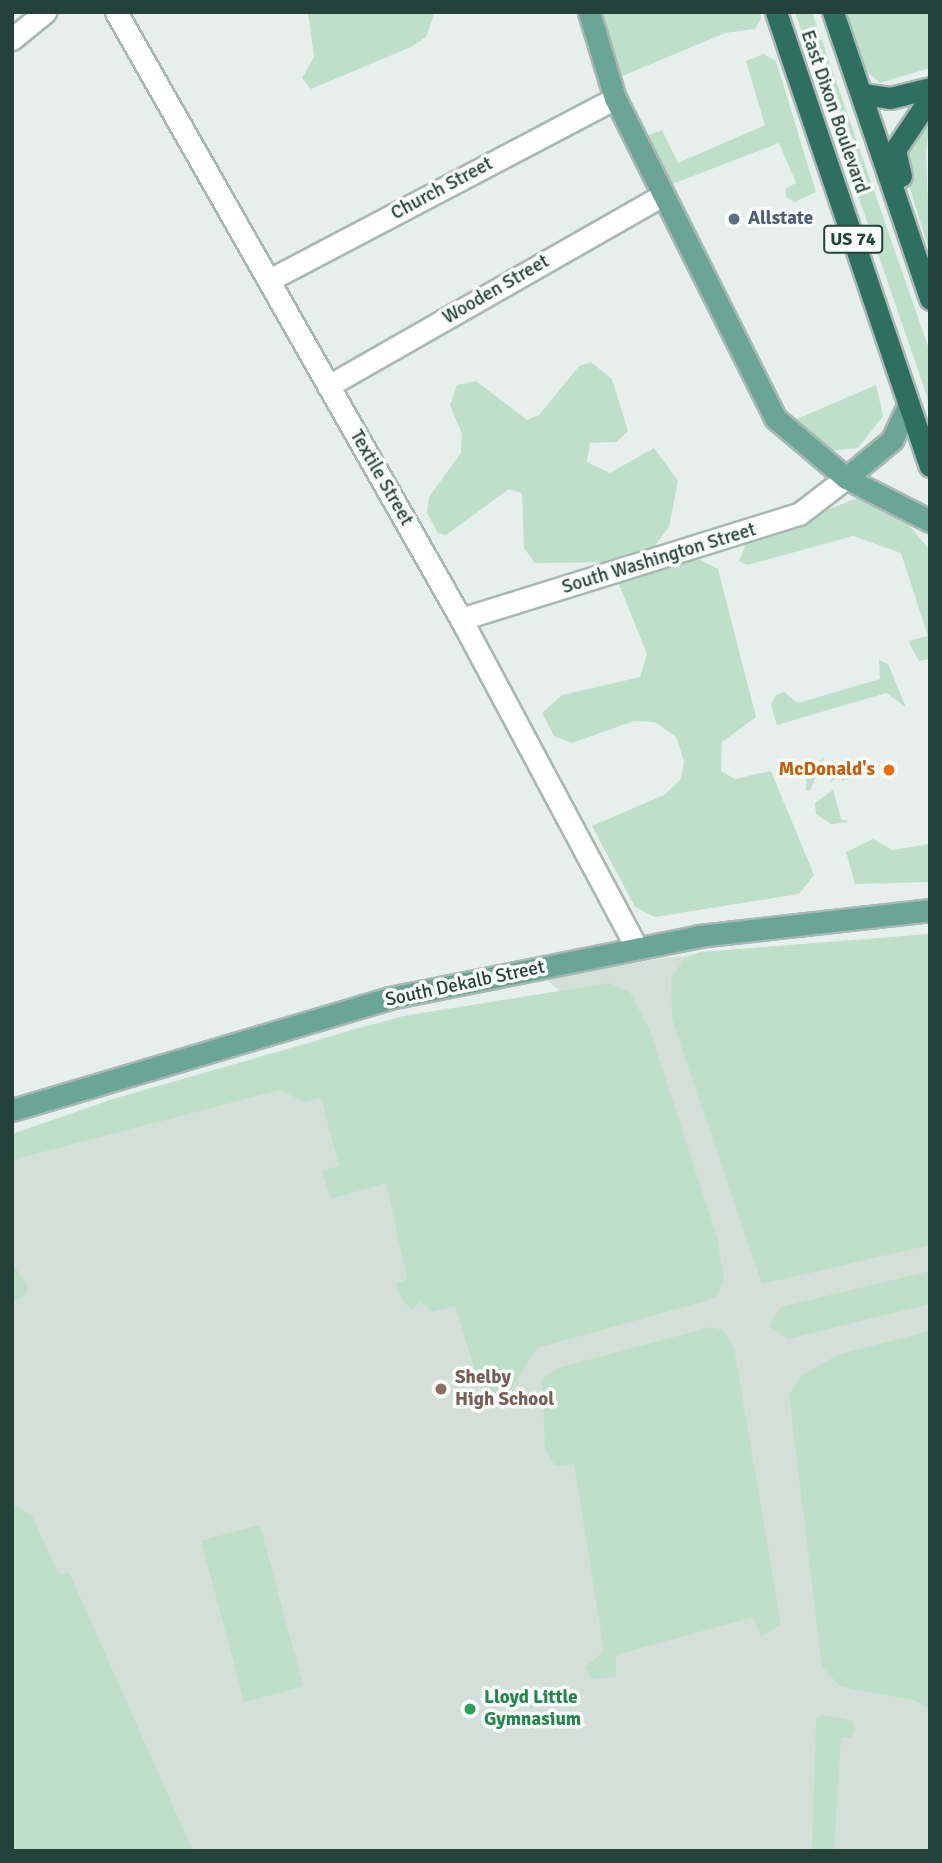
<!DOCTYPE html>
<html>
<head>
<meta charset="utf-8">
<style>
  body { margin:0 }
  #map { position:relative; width:942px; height:1863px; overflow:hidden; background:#e6efeb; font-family:Signika,sans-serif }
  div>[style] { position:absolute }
  .built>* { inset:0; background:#d4dfda }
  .green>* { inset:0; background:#bfe0c8; transform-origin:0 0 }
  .roads { filter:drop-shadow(2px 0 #a8b8b2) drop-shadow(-2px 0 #a8b8b2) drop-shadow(0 2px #a8b8b2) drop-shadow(0 -2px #a8b8b2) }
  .minor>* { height:21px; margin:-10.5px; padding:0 10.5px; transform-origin:10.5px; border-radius:10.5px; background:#fff }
  .major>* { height:21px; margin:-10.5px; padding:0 10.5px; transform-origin:10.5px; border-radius:10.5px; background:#6aa596 }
  .highway>* { height:21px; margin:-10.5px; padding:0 10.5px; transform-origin:10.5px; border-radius:10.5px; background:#2f6f62 }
  .dots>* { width:19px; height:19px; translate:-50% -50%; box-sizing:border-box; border:4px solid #f7fbf9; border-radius:50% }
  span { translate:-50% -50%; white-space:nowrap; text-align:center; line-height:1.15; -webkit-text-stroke:7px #f7fbf9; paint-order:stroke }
  .shield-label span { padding:2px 5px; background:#f7fbf9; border:2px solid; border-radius:5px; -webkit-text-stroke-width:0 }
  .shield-label { font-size:18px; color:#24423a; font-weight:700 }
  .street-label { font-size:19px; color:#24423a }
  .service-label { font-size:19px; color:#4e5e75; font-weight:700 }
  .left { translate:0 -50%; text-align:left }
  .food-label { font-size:19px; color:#c56008; font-weight:700 }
  .right { translate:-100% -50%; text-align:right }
  .education-label { font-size:19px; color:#785e54; font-weight:700 }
  .leisure-label { font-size:19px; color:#27864d; font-weight:700 }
  .frame { position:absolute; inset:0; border:14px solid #24423a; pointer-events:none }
</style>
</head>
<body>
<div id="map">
  <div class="built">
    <i style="clip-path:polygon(930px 934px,930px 1376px,841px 1687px,916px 1701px,930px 1710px,930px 1851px,12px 1851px,12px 1134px,364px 1026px,561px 992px,546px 979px,663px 958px)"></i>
  </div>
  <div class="green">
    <i style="clip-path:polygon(308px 12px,435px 12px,426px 37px,411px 47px,311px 89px,302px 78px,314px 57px)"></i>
    <i style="clip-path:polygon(601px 12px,760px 12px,761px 18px,755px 29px,725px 33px,620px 77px)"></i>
    <i style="clip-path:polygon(795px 12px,812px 12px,930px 352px,930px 405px)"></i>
    <i style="clip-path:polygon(836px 12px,930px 12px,930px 68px,880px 83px,864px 69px)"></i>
    <i style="clip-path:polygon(764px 54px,776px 61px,816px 192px,795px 202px,786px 197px,786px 188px,796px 183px,779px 143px,670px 185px,645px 136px,662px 130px,678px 163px,765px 125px,746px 61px)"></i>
    <i style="clip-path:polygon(930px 117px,926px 153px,930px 254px,906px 175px,905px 151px)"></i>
    <i style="clip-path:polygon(591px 362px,612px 379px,628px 431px,616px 442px,590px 443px,587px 462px,610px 473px,654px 448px,678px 481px,669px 527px,653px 548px,625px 562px,535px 563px,524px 548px,522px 493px,509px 489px,446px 535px,438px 533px,427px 513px,429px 497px,461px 453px,462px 434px,450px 405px,457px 385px,476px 381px,527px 420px,539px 415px,579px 366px)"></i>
    <i style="clip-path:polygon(876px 385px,883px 416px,858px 448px,827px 451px,790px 422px)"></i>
    <i style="clip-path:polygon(860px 497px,896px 510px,930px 550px,930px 659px,919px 661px,908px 641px,928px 636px,901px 553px,853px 536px,747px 565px,739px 561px,747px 541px)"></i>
    <i style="clip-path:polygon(695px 557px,718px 569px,756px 717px,722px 742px,721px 771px,735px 779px,771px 771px,814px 875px,799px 894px,655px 917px,635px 907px,592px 826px,664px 795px,681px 779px,684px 761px,676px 737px,655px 722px,634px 721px,572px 743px,554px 736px,542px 713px,562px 695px,640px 677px,647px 654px,618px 582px)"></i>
    <i style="clip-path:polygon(879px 660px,888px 664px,906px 707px,886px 693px,777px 725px,771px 705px,776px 695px,784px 692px,798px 703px,880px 679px)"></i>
    <i style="clip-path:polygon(824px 758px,810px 790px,806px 791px,807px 771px)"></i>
    <i style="clip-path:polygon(837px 763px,859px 767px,861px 775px,842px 781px,840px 775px,830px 783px)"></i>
    <i style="clip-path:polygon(833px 790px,841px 819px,849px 822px,831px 824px,816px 814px,815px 803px)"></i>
    <i style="clip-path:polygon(873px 839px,892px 850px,930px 844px,930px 882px,855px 884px,846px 852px)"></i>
    <i style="clip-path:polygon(930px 934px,930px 1245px,762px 1284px,672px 1019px,671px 977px,686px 957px,700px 952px)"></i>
    <i style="clip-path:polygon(609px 983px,630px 992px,650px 1031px,717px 1237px,724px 1279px,717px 1296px,705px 1301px,537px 1348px,509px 1392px,484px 1400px,455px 1306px,433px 1312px,420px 1302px,412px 1310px,402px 1300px,396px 1284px,407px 1279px,386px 1183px,331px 1199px,322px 1171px,339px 1166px,321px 1098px,304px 1102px,280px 1090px,12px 1160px,12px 1134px,116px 1098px,403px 1016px)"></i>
    <i style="clip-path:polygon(12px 1263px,28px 1286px,25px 1296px,12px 1302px)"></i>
    <i style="clip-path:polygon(930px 1271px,930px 1304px,788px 1339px,769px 1326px,781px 1307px)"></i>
    <i style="clip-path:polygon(711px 1327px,723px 1330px,734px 1348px,781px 1624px,761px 1637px,753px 1617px,616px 1655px,616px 1676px,592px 1680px,585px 1667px,604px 1651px,574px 1464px,555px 1466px,545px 1449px,542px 1379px,557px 1368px)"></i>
    <i style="clip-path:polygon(930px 1331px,930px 1710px,916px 1701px,841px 1687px,822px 1667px,789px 1395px,801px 1376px,839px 1354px)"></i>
    <i style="clip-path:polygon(13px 1504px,32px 1516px,59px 1575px,69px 1572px,193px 1851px,12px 1851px)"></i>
    <i style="left:260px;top:1525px;width:167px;height:61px;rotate:75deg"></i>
    <i style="clip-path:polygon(823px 1715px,853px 1721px,855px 1729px,851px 1738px,841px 1738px,834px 1851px,812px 1851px,816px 1718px)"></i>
  </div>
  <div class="roads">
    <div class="minor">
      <i style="left:116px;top:12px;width:698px;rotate:60.39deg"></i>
      <i style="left:461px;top:619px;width:373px;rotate:61.9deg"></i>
      <i style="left:12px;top:39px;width:43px;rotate:-39.3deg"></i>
      <i style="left:269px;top:280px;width:391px;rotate:-27.7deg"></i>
      <i style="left:328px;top:386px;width:386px;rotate:-29.7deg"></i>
      <i style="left:461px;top:619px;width:354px;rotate:-17.3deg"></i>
      <i style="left:799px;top:514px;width:59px;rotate:-37.5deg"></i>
    </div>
    <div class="major">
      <i style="left:589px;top:12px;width:90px;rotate:73.2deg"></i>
      <i style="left:615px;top:98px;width:358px;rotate:63.4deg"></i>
      <i style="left:775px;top:418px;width:93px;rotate:40.2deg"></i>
      <i style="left:846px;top:478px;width:94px;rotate:27.1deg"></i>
      <i style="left:846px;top:478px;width:60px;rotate:-39.6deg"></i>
      <i style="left:892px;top:440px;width:38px;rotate:-65deg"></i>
      <i style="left:12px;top:1110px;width:394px;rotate:-16.5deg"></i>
      <i style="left:390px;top:998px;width:315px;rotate:-11.3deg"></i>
      <i style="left:699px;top:936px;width:232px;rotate:-6.4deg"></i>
    </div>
    <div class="highway">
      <i style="left:776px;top:12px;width:479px;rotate:71.3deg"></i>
      <i style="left:833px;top:12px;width:303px;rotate:71.3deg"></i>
      <i style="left:862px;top:94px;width:28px;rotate:8deg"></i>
      <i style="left:890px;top:98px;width:41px;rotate:-14deg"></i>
      <i style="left:901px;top:176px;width:27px;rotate:-103deg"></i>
      <i style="left:895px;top:150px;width:63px;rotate:-56.1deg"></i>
    </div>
  </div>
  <div class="dots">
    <i style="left:734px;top:219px;background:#5c6f8a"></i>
    <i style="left:889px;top:770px;background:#e8710a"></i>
    <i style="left:441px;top:1389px;background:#8d6e63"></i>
    <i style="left:470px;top:1709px;background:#2e9e5b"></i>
  </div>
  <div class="shield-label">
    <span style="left:853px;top:239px">US 74</span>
  </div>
  <div class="street-label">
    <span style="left:834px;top:112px;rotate:71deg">East Dixon Boulevard</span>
    <span style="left:442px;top:189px;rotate:-28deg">Church Street</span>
    <span style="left:496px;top:290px;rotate:-30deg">Wooden Street</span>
    <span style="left:381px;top:478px;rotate:60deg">Textile Street</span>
    <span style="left:659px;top:559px;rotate:-17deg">South Washington Street</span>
    <span style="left:465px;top:984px;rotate:-12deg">South Dekalb Street</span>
  </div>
  <div class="service-label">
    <span class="left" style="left:748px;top:219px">Allstate</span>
  </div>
  <div class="food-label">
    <span class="right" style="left:875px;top:770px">McDonald's</span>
  </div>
  <div class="education-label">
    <span class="left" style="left:455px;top:1389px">Shelby<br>High School</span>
  </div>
  <div class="leisure-label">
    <span class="left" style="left:484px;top:1709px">Lloyd Little<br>Gymnasium</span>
  </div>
  <div class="frame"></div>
</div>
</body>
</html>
